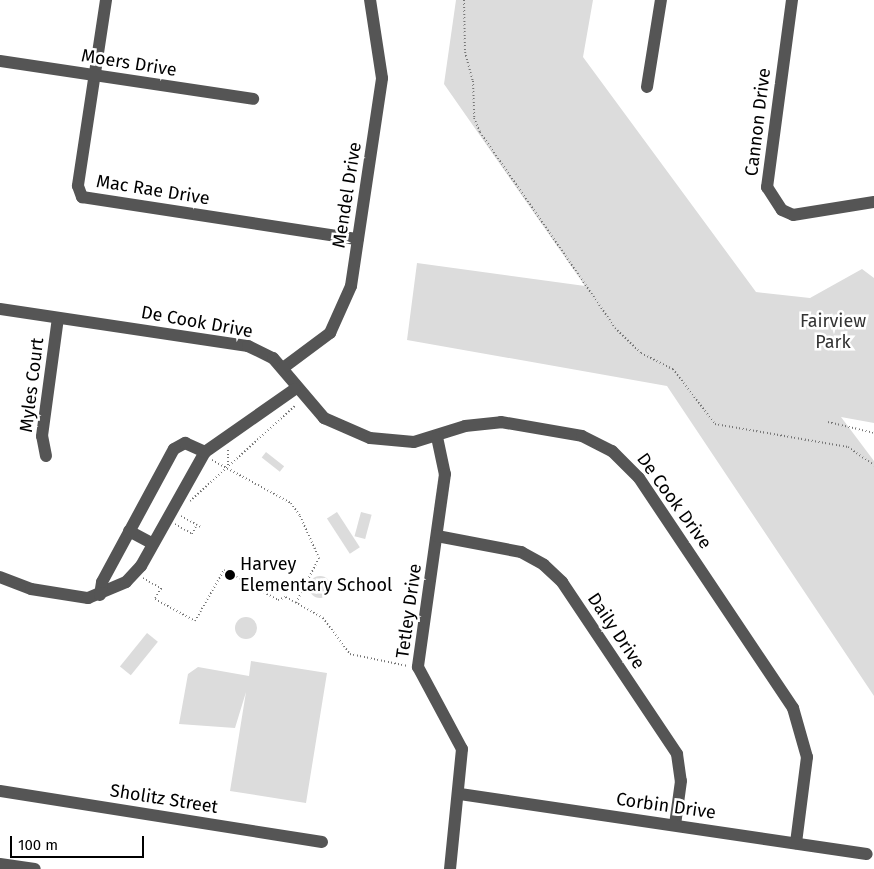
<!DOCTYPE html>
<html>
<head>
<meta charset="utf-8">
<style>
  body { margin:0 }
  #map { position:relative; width:874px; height:869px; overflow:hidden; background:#fff; font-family:"Fira Sans",sans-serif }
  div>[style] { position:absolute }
  .green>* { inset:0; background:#dcdcdc; transform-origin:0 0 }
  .round { border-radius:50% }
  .path>* { height:2px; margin-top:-1px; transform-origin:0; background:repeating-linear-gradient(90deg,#777 0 1px,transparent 0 3.5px) }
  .minor>* { height:12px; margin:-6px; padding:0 6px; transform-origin:6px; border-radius:6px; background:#555 }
  .dots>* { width:14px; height:14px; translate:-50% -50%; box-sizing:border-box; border:2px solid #fff; border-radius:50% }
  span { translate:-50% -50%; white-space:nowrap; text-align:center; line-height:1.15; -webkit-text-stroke:5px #fff; paint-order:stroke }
  .street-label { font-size:18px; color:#000 }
  .park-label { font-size:18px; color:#333 }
  .poi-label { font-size:18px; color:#000 }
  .left { translate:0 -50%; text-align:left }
  .scale { position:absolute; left:10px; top:836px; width:134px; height:22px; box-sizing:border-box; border:2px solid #000; border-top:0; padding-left:6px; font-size:15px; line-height:18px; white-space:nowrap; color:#000; -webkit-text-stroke:4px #fff; paint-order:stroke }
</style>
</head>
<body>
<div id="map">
  <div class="green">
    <i style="clip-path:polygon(456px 0,593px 0,583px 57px,756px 292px,810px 298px,862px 269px,874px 278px,874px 423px,841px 417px,874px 461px,874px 696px,667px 386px,407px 340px,417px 263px,585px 286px,444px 84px)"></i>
    <i style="left:266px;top:452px;width:23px;height:7px;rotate:38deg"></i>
    <i style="left:337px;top:512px;width:42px;height:12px;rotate:57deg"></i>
    <i style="left:361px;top:512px;width:11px;height:25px;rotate:15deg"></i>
    <i class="round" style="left:309px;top:576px;width:22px;height:22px"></i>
    <i class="round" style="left:235px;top:617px;width:22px;height:22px"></i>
    <i style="left:147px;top:633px;width:14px;height:43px;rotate:39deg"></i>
    <i style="clip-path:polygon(251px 661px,327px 673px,306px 803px,230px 791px,246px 692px,235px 728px,179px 724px,188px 674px,198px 667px,249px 676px)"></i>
  </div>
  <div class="path">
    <i style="left:464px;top:0;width:52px;rotate:88.9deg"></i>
    <i style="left:465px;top:52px;width:30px;rotate:75deg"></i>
    <i style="left:473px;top:81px;width:37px;rotate:88deg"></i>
    <i style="left:474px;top:118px;width:15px;rotate:67deg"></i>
    <i style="left:480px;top:132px;width:238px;rotate:55.4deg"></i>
    <i style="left:615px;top:328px;width:36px;rotate:44deg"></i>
    <i style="left:641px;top:353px;width:36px;rotate:27deg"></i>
    <i style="left:673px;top:369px;width:69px;rotate:52.6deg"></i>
    <i style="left:715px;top:424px;width:135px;rotate:9.8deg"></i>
    <i style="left:848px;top:447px;width:32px;rotate:35deg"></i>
    <i style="left:828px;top:422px;width:47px;rotate:13.4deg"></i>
    <i style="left:228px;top:450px;width:18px;rotate:90deg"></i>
    <i style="left:212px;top:460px;width:90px;rotate:28.6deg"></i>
    <i style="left:291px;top:503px;width:16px;rotate:55deg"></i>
    <i style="left:300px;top:516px;width:46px;rotate:65.7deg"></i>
    <i style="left:319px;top:558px;width:51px;rotate:117.1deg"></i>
    <i style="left:190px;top:501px;width:143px;rotate:-42.2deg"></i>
    <i style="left:181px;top:516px;width:23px;rotate:29deg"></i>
    <i style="left:175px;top:524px;width:20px;rotate:30deg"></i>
    <i style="left:192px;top:534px;width:11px;rotate:-63deg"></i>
    <i style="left:143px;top:578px;width:24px;rotate:30deg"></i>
    <i style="left:161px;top:588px;width:13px;rotate:119deg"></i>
    <i style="left:155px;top:599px;width:46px;rotate:28.8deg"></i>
    <i style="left:195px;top:621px;width:59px;rotate:-60.4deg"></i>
    <i style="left:224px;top:570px;width:62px;rotate:29.1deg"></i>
    <i style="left:278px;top:600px;width:9px;rotate:-21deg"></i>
    <i style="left:286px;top:597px;width:43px;rotate:29.6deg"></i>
    <i style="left:323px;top:618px;width:45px;rotate:53.1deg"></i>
    <i style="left:350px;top:654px;width:59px;rotate:11.7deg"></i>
  </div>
  <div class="minor">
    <i style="left:106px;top:0;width:188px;rotate:98.6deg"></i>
    <i style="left:78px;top:186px;width:12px;rotate:70deg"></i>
    <i style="left:82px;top:197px;width:279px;rotate:8.7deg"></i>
    <i style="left:792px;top:0;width:189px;rotate:97.6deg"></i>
    <i style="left:767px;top:187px;width:27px;rotate:57deg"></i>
    <i style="left:782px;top:210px;width:12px;rotate:24deg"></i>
    <i style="left:793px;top:215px;width:82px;rotate:-9.1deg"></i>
    <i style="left:0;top:61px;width:256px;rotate:8.5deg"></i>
    <i style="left:647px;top:87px;width:88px;rotate:-80.9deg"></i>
    <i style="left:0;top:309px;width:251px;rotate:8.5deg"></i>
    <i style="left:248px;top:346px;width:28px;rotate:26deg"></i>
    <i style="left:273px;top:358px;width:79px;rotate:49.6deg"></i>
    <i style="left:324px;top:418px;width:50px;rotate:23.5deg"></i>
    <i style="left:370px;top:438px;width:44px;rotate:5.2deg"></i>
    <i style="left:414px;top:442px;width:53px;rotate:-17.4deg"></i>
    <i style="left:465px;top:426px;width:36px;rotate:-6deg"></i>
    <i style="left:501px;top:422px;width:82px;rotate:9.8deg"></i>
    <i style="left:582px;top:436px;width:34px;rotate:27deg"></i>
    <i style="left:612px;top:451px;width:38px;rotate:45deg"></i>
    <i style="left:639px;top:478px;width:277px;rotate:56.2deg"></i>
    <i style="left:793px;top:708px;width:51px;rotate:74.1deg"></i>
    <i style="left:807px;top:757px;width:87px;rotate:97.3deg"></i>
    <i style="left:283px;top:368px;width:59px;rotate:-36.7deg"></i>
    <i style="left:330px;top:333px;width:51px;rotate:-65.9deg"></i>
    <i style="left:351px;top:286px;width:210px;rotate:-81.5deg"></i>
    <i style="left:382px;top:78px;width:79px;rotate:-98.7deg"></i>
    <i style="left:437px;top:437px;width:38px;rotate:78deg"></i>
    <i style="left:445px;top:474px;width:195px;rotate:98deg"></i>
    <i style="left:418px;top:667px;width:93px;rotate:61.8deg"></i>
    <i style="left:462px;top:749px;width:121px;rotate:95.7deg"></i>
    <i style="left:46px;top:456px;width:20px;rotate:-101deg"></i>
    <i style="left:42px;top:436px;width:119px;rotate:-82.3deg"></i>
    <i style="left:129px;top:531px;width:27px;rotate:28deg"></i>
    <i style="left:437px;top:536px;width:86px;rotate:10.8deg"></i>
    <i style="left:521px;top:552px;width:26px;rotate:29deg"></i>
    <i style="left:544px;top:565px;width:25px;rotate:43deg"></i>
    <i style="left:562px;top:582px;width:207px;rotate:56.2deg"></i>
    <i style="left:677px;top:754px;width:27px;rotate:82deg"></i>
    <i style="left:681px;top:781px;width:44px;rotate:97.8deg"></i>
    <i style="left:0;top:577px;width:33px;rotate:21deg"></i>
    <i style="left:31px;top:589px;width:58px;rotate:9deg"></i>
    <i style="left:88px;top:598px;width:41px;rotate:-22.8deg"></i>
    <i style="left:126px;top:582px;width:22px;rotate:-47deg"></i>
    <i style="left:141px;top:566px;width:131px;rotate:-60.7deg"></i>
    <i style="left:205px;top:452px;width:110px;rotate:-35deg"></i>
    <i style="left:100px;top:595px;width:13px;rotate:-81deg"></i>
    <i style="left:102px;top:582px;width:151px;rotate:-61.6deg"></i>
    <i style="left:174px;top:449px;width:13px;rotate:-29deg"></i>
    <i style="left:185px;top:443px;width:22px;rotate:24deg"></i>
    <i style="left:0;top:791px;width:326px;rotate:9deg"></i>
    <i style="left:460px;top:794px;width:411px;rotate:8.4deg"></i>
    <i style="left:0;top:864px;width:35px;rotate:8deg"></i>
  </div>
  <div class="dots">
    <i style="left:230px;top:575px;background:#000"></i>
  </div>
  <div class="street-label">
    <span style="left:129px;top:63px;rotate:9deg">Moers Drive</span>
    <span style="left:758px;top:122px;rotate:-83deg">Cannon Drive</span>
    <span style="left:153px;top:190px;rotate:9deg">Mac Rae Drive</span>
    <span style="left:347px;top:195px;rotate:-81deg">Mendel Drive</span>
    <span style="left:197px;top:322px;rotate:10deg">De Cook Drive</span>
    <span style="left:32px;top:385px;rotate:-83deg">Myles Court</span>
    <span style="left:674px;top:501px;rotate:54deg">De Cook Drive</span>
    <span style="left:409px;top:611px;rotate:-82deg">Tetley Drive</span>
    <span style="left:616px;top:631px;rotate:56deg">Daily Drive</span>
    <span style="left:164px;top:799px;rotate:9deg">Sholitz Street</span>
    <span style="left:666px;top:806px;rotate:8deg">Corbin Drive</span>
  </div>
  <div class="park-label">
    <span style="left:833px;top:332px">Fairview<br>Park</span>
  </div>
  <div class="poi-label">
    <span class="left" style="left:240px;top:575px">Harvey<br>Elementary School</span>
  </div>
  <div class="scale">100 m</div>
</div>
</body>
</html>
